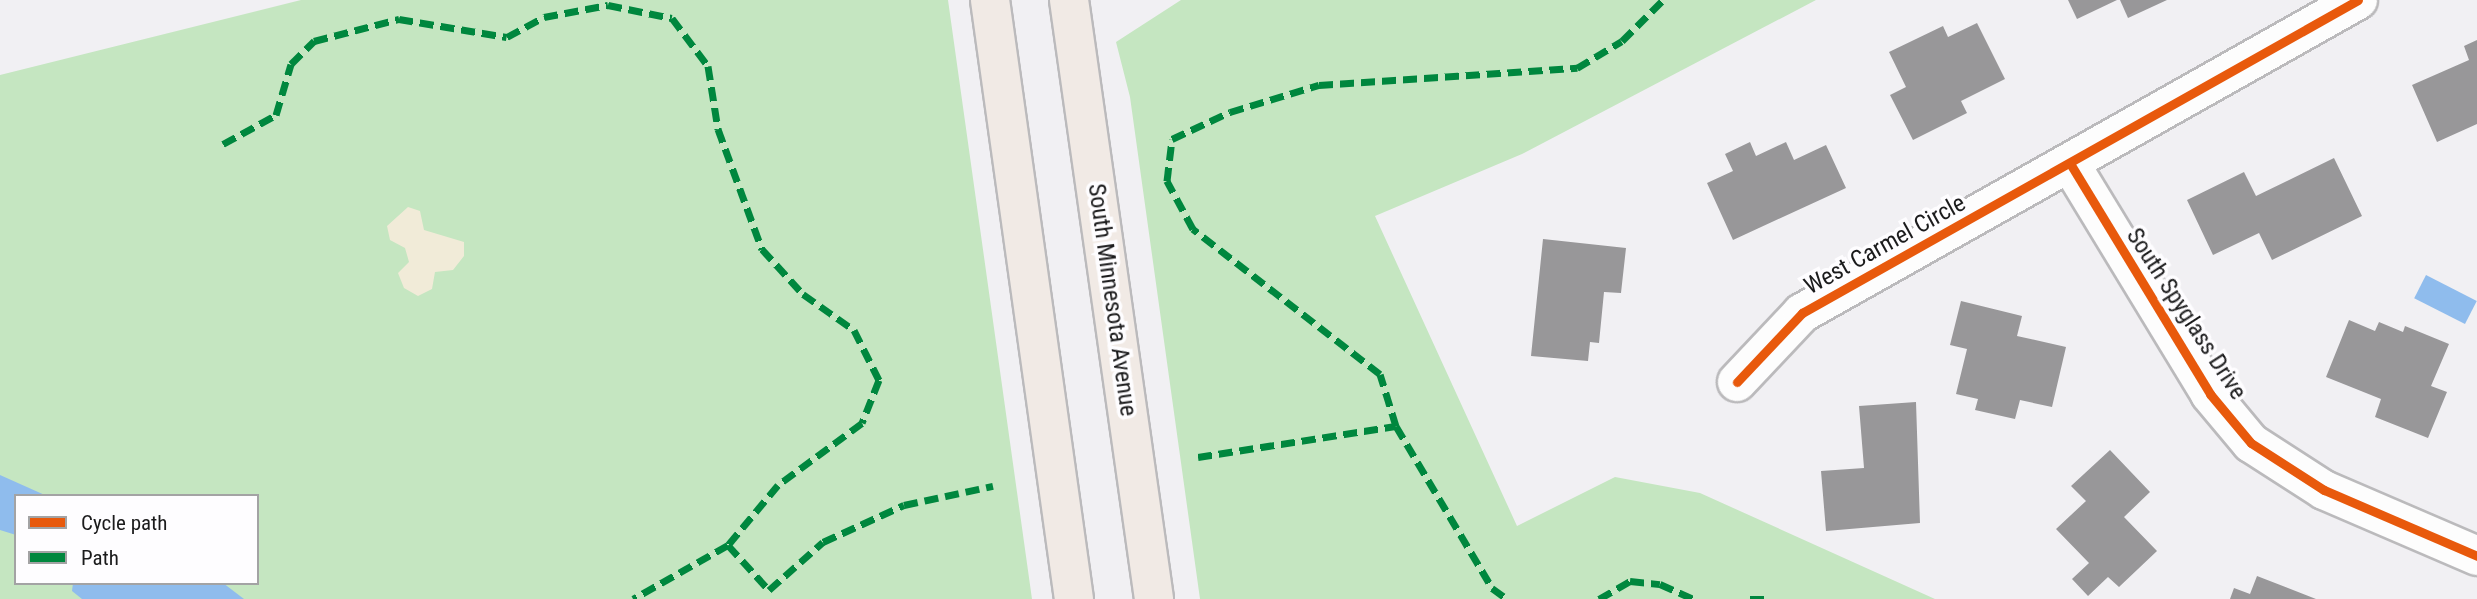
<!DOCTYPE html>
<html>
<head>
<meta charset="utf-8">
<style>
  body { margin:0 }
  #map { position:relative; width:2477px; height:599px; overflow:hidden; background:#f1f0f3; font-family:"Roboto Condensed",sans-serif }
  div>[style] { position:absolute }
  .green>* { inset:0; background:#c5e6c1 }
  .sand>* { inset:0; background:#f1ebd8 }
  .water>* { inset:0; background:#8fbced; transform-origin:0 0 }
  .building>* { inset:0; background:#989799 }
  .roads { filter:drop-shadow(2px 0 #bbbabc) drop-shadow(-2px 0 #bbbabc) drop-shadow(0 2px #bbbabc) drop-shadow(0 -2px #bbbabc) }
  .minor>* { height:38px; margin:-19px; padding:0 19px; transform-origin:19px; border-radius:19px; background:#fdfdfd }
  .primary>* { height:38px; margin:-19px; padding:0 19px; transform-origin:19px; border-radius:19px; background:#f1eae5 }
  .quiet>* { height:7px; margin-top:-3.5px; transform-origin:0; background:repeating-linear-gradient(90deg,#00873e 0 14px,transparent 0 21px) }
  .cycleway>* { height:9px; margin:-4.5px; padding:0 4.5px; transform-origin:4.5px; border-radius:4.5px; background:#e8590c }
  span { translate:-50% -50%; white-space:nowrap; text-align:center; line-height:1.15; -webkit-text-stroke:7px #fefdff; paint-order:stroke }
  .street-label { font-size:24px; color:#1b1b1c }
  .legend { position:absolute; left:14px; top:494px; width:245px; height:91px; box-sizing:border-box; background:#fefdff; border:2px solid #a3a3a4; margin:0; padding:9px 12px; list-style:none; font-size:21px; color:#1b1b1c }
  .legend li { display:flex; align-items:center; gap:14px; height:35px }
  .legend b { width:35px; border:2px solid #a3a3a4 }
</style>
</head>
<body>
<div id="map">
  <div class="green">
    <i style="clip-path:polygon(evenodd,301px 0,948px 0,1032px 599px,0 599px,0 75px,301px 0,16px 496px,257px 496px,257px 583px,16px 583px,16px 496px)"></i>
    <i style="clip-path:polygon(1181px 0,1816px 0,1522px 154px,1375px 216px,1517px 526px,1615px 477px,1700px 493px,1935px 599px,1200px 599px,1130px 97px,1116px 42px)"></i>
  </div>
  <div class="sand">
    <i style="clip-path:polygon(408px 207px,420px 211px,424px 230px,464px 242px,464px 256px,453px 270px,435px 272px,432px 289px,418px 296px,404px 288px,398px 273px,409px 262px,405px 248px,390px 240px,387px 226px)"></i>
  </div>
  <div class="water">
    <i style="left:2426px;top:275px;width:57px;height:26px;rotate:27deg"></i>
    <i style="clip-path:polygon(0 475px,47px 496px,16px 496px,16px 535px,0 530px)"></i>
    <i style="clip-path:polygon(73px 583px,223px 583px,244px 599px,82px 599px,72px 591px)"></i>
  </div>
  <div class="building">
    <i style="clip-path:polygon(2068px 0,2117px 0,2077px 19px)"></i>
    <i style="clip-path:polygon(2120px 0,2167px 0,2128px 18px)"></i>
    <i style="clip-path:polygon(1977px 23px,2005px 79px,1961px 101px,1967px 113px,1913px 140px,1890px 95px,1906px 87px,1889px 52px,1943px 26px,1948px 37px)"></i>
    <i style="clip-path:polygon(2477px 40px,2477px 124px,2437px 142px,2412px 85px,2469px 60px,2464px 46px)"></i>
    <i style="clip-path:polygon(1750px 142px,1756px 156px,1786px 142px,1794px 160px,1826px 145px,1846px 188px,1733px 240px,1707px 183px,1733px 171px,1725px 154px)"></i>
    <i style="clip-path:polygon(2334px 158px,2362px 216px,2272px 260px,2259px 233px,2213px 255px,2187px 200px,2244px 172px,2256px 196px)"></i>
    <i style="clip-path:polygon(1543px 239px,1626px 248px,1621px 293px,1604px 292px,1599px 343px,1590px 342px,1588px 361px,1531px 356px)"></i>
    <i style="clip-path:polygon(1961px 301px,2022px 316px,2017px 336px,2066px 347px,2052px 407px,2020px 400px,2015px 419px,1975px 410px,1978px 399px,1956px 394px,1967px 349px,1950px 345px)"></i>
    <i style="clip-path:polygon(2349px 320px,2375px 331px,2379px 322px,2403px 332px,2405px 326px,2449px 344px,2431px 386px,2447px 392px,2428px 438px,2375px 417px,2381px 399px,2326px 377px)"></i>
    <i style="clip-path:polygon(1916px 402px,1920px 523px,1826px 531px,1821px 471px,1864px 468px,1859px 406px)"></i>
    <i style="clip-path:polygon(2110px 450px,2150px 492px,2124px 517px,2157px 551px,2119px 587px,2108px 577px,2088px 596px,2072px 579px,2089px 563px,2056px 529px,2086px 501px,2071px 486px)"></i>
    <i style="clip-path:polygon(2257px 576px,2316px 599px,2230px 599px,2234px 588px,2250px 594px)"></i>
  </div>
  <div class="roads">
    <div class="minor">
      <i style="left:2071px;top:165px;width:268px;rotate:58.7deg"></i>
      <i style="left:2210px;top:394px;width:64px;rotate:50.1deg"></i>
      <i style="left:2251px;top:443px;width:87px;rotate:32.8deg"></i>
      <i style="left:2324px;top:490px;width:167px;rotate:23.3deg"></i>
      <i style="left:1737px;top:382px;width:95px;rotate:-46.7deg"></i>
      <i style="left:1802px;top:313px;width:638px;rotate:-29.38deg"></i>
    </div>
    <div class="primary">
      <i style="left:990px;top:0;width:605px;rotate:82.02deg"></i>
      <i style="left:1069px;top:0;width:605px;rotate:81.92deg"></i>
    </div>
  </div>
  <div class="quiet">
    <i style="left:223px;top:144px;width:60px;rotate:-28.7deg"></i>
    <i style="left:276px;top:115px;width:53px;rotate:-73.6deg"></i>
    <i style="left:291px;top:64px;width:33px;rotate:-45deg"></i>
    <i style="left:314px;top:41px;width:88px;rotate:-14.5deg"></i>
    <i style="left:399px;top:19px;width:109px;rotate:9.5deg"></i>
    <i style="left:507px;top:37px;width:42px;rotate:-28.4deg"></i>
    <i style="left:544px;top:17px;width:65px;rotate:-10.6deg"></i>
    <i style="left:608px;top:5px;width:65px;rotate:11.5deg"></i>
    <i style="left:672px;top:18px;width:60px;rotate:53.1deg"></i>
    <i style="left:708px;top:66px;width:64px;rotate:81deg"></i>
    <i style="left:718px;top:129px;width:128px;rotate:69.9deg"></i>
    <i style="left:762px;top:249px;width:61px;rotate:47.7deg"></i>
    <i style="left:803px;top:294px;width:62px;rotate:35.2deg"></i>
    <i style="left:854px;top:330px;width:56px;rotate:63.4deg"></i>
    <i style="left:879px;top:380px;width:46px;rotate:111.6deg"></i>
    <i style="left:862px;top:423px;width:104px;rotate:143.6deg"></i>
    <i style="left:778px;top:485px;width:78px;rotate:129.8deg"></i>
    <i style="left:728px;top:545px;width:109px;rotate:150.4deg"></i>
    <i style="left:1396px;top:426px;width:54px;rotate:-107.1deg"></i>
    <i style="left:1380px;top:374px;width:237px;rotate:-142.2deg"></i>
    <i style="left:1193px;top:229px;width:55px;rotate:-118.4deg"></i>
    <i style="left:1167px;top:181px;width:42px;rotate:-83.2deg"></i>
    <i style="left:1172px;top:139px;width:64px;rotate:-25deg"></i>
    <i style="left:1230px;top:112px;width:93px;rotate:-16.9deg"></i>
    <i style="left:1319px;top:85px;width:259px;rotate:-3.8deg"></i>
    <i style="left:1577px;top:68px;width:52px;rotate:-31deg"></i>
    <i style="left:1622px;top:41px;width:58px;rotate:-45deg"></i>
    <i style="left:1198px;top:457px;width:200px;rotate:-8.9deg"></i>
    <i style="left:1396px;top:426px;width:188px;rotate:59.3deg"></i>
    <i style="left:1492px;top:588px;width:19px;rotate:36deg"></i>
    <i style="left:728px;top:545px;width:61px;rotate:47.7deg"></i>
    <i style="left:769px;top:590px;width:72px;rotate:-41.6deg"></i>
    <i style="left:823px;top:542px;width:89px;rotate:-24.6deg"></i>
    <i style="left:904px;top:505px;width:91px;rotate:-12.1deg"></i>
    <i style="left:1599px;top:599px;width:36px;rotate:-30deg"></i>
    <i style="left:1630px;top:581px;width:30px;rotate:6deg"></i>
    <i style="left:1660px;top:584px;width:36px;rotate:24deg"></i>
    <i style="left:1750px;top:599px;width:16px"></i>
  </div>
  <div class="cycleway">
    <i style="left:2071px;top:165px;width:268px;rotate:58.7deg"></i>
    <i style="left:2210px;top:394px;width:64px;rotate:50.1deg"></i>
    <i style="left:2251px;top:443px;width:87px;rotate:32.8deg"></i>
    <i style="left:2324px;top:490px;width:167px;rotate:23.3deg"></i>
    <i style="left:1737px;top:382px;width:95px;rotate:-46.7deg"></i>
    <i style="left:1802px;top:313px;width:638px;rotate:-29.38deg"></i>
  </div>
  <div class="street-label">
    <span style="left:1885px;top:245px;rotate:-29deg">West Carmel Circle</span>
    <span style="left:1112px;top:300px;rotate:82deg">South Minnesota Avenue</span>
    <span style="left:2186px;top:314px;rotate:57deg">South Spyglass Drive</span>
  </div>
  <ul class="legend">
  <li><b style="height:9px;background:#e8590c"></b>Cycle path</li>
  <li><b style="height:9px;background:#00873e"></b>Path</li>
  </ul>
</div>
</body>
</html>
